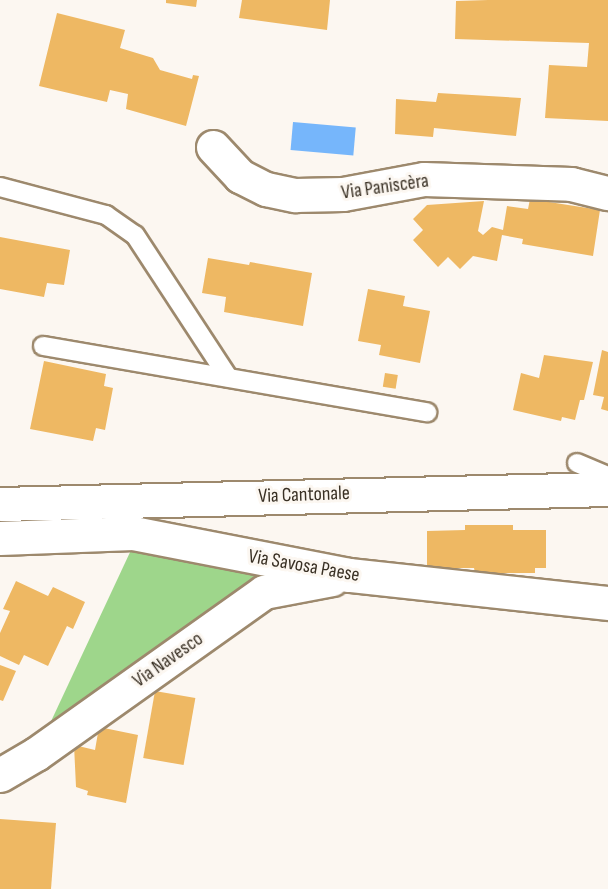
<!DOCTYPE html>
<html>
<head>
<meta charset="utf-8">
<style>
  body { margin:0 }
  #map { position:relative; width:608px; height:889px; overflow:hidden; background:#fcf7f1; font-family:"Sofia Sans Condensed",sans-serif }
  div>[style] { position:absolute }
  .green>* { inset:0; background:#9ed68b }
  .water>* { inset:0; background:#76b6fb; transform-origin:0 0 }
  .building>* { inset:0; background:#eeb863; transform-origin:0 0 }
  .roads { filter:drop-shadow(2px 0 #9d896d) drop-shadow(-2px 0 #9d896d) drop-shadow(0 2px #9d896d) drop-shadow(0 -2px #9d896d) }
  .lane>* { height:18px; margin:-9px; padding:0 9px; transform-origin:9px; border-radius:9px; background:#fff }
  .street>* { height:33px; margin:-16.5px; padding:0 16.5px; transform-origin:16.5px; border-radius:16.5px; background:#fff }
  span { translate:-50% -50%; white-space:nowrap; text-align:center; line-height:1.15; -webkit-text-stroke:6px #fcf7f1; paint-order:stroke }
  .street-label { font-size:20px; color:#393024 }
</style>
</head>
<body>
<div id="map">
  <div class="green">
    <i style="clip-path:polygon(132px 548px,257px 567px,252px 591px,46px 732px)"></i>
  </div>
  <div class="water">
    <i style="left:293px;top:122px;width:63px;height:28px;rotate:5deg"></i>
  </div>
  <div class="building">
    <i style="clip-path:polygon(166px 0,197px 0,196px 7px,166px 3px)"></i>
    <i style="clip-path:polygon(242px 0,330px 0,327px 30px,239px 18px)"></i>
    <i style="clip-path:polygon(488px 0,608px 0,608px 121px,545px 118px,549px 65px,587px 67px,589px 43px,455px 39px,456px 1px)"></i>
    <i style="clip-path:polygon(57px 13px,125px 30px,120px 48px,153px 58px,160px 70px,192px 79px,193px 75px,199px 76px,186px 126px,126px 109px,128px 94px,110px 90px,107px 102px,39px 86px)"></i>
    <i style="clip-path:polygon(438px 93px,521px 98px,516px 136px,434px 128px,433px 137px,395px 134px,396px 99px,436px 102px)"></i>
    <i style="clip-path:polygon(530px 199px,600px 210px,593px 256px,522px 244px,523px 239px,502px 235px,497px 261px,473px 256px,460px 269px,448px 257px,438px 267px,413px 240px,423px 230px,413px 219px,427px 205px,484px 201px,478px 231px,483px 235px,492px 227px,503px 230px,507px 206px,528px 209px)"></i>
    <i style="clip-path:polygon(0 237px,70px 250px,64px 285px,47px 283px,44px 297px,0 289px)"></i>
    <i style="clip-path:polygon(208px 258px,249px 265px,250px 262px,312px 273px,303px 326px,224px 312px,226px 297px,202px 293px)"></i>
    <i style="clip-path:polygon(368px 289px,405px 296px,403px 306px,430px 311px,420px 363px,379px 355px,381px 345px,358px 341px)"></i>
    <i style="clip-path:polygon(602px 350px,608px 352px,608px 411px,601px 409px,604px 397px,593px 395px)"></i>
    <i style="clip-path:polygon(544px 355px,593px 362px,584px 400px,580px 400px,575px 420px,562px 417px,561px 421px,513px 410px,521px 373px,539px 378px)"></i>
    <i style="clip-path:polygon(44px 361px,106px 374px,104px 386px,113px 388px,105px 430px,96px 428px,93px 441px,30px 429px)"></i>
    <i style="left:385px;top:373px;width:13px;height:14px;rotate:9deg"></i>
    <i style="clip-path:polygon(465px 525px,513px 525px,513px 530px,546px 530px,546px 568px,535px 568px,535px 573px,475px 573px,474px 568px,427px 568px,427px 531px,465px 530px)"></i>
    <i style="clip-path:polygon(16px 581px,48px 596px,53px 587px,85px 602px,73px 629px,67px 626px,48px 666px,24px 655px,19px 665px,0 656px,0 633px,10px 611px,3px 609px)"></i>
    <i style="clip-path:polygon(0 665px,16px 671px,3px 701px,0 700px)"></i>
    <i style="left:155px;top:691px;width:41px;height:68px;rotate:10deg"></i>
    <i style="clip-path:polygon(99px 727px,138px 735px,126px 803px,87px 795px,88px 791px,76px 787px,74px 745px,95px 750px)"></i>
    <i style="clip-path:polygon(0 819px,56px 823px,51px 889px,0 889px)"></i>
  </div>
  <div class="roads">
    <div class="lane">
      <i style="left:0;top:187px;width:110px;rotate:14.8deg"></i>
      <i style="left:106px;top:215px;width:35px;rotate:35deg"></i>
      <i style="left:135px;top:235px;width:170px;rotate:56.8deg"></i>
      <i style="left:43px;top:346px;width:390px;rotate:9.8deg"></i>
      <i style="left:577px;top:463px;width:34px;rotate:23deg"></i>
    </div>
    <div class="street">
      <i style="left:213px;top:147px;width:40px;rotate:47deg"></i>
      <i style="left:240px;top:176px;width:29px;rotate:27deg"></i>
      <i style="left:266px;top:189px;width:30px;rotate:12deg"></i>
      <i style="left:295px;top:195px;width:48px;rotate:-1.2deg"></i>
      <i style="left:343px;top:194px;width:82px;rotate:-10.5deg"></i>
      <i style="left:424px;top:179px;width:147px;rotate:1.9deg"></i>
      <i style="left:571px;top:184px;width:38px;rotate:14deg"></i>
      <i style="left:0;top:504px;width:608px;rotate:-1.41deg"></i>
      <i style="left:0;top:538px;width:133px;rotate:-2.2deg"></i>
      <i style="left:133px;top:533px;width:220px;rotate:11deg"></i>
      <i style="left:349px;top:575px;width:261px;rotate:6.2deg"></i>
      <i style="left:0;top:775px;width:42px;rotate:-30.3deg"></i>
      <i style="left:36px;top:754px;width:280px;rotate:-35.4deg"></i>
      <i style="left:264px;top:592px;width:69px;rotate:-10.8deg"></i>
    </div>
  </div>
  <div class="street-label">
    <span style="left:385px;top:187px;rotate:-8deg">Via Paniscèra</span>
    <span style="left:304px;top:495px;rotate:-2deg">Via Cantonale</span>
    <span style="left:304px;top:566px;rotate:10deg">Via Savosa Paese</span>
    <span style="left:168px;top:660px;rotate:-35deg">Via Navesco</span>
  </div>
</div>
</body>
</html>
